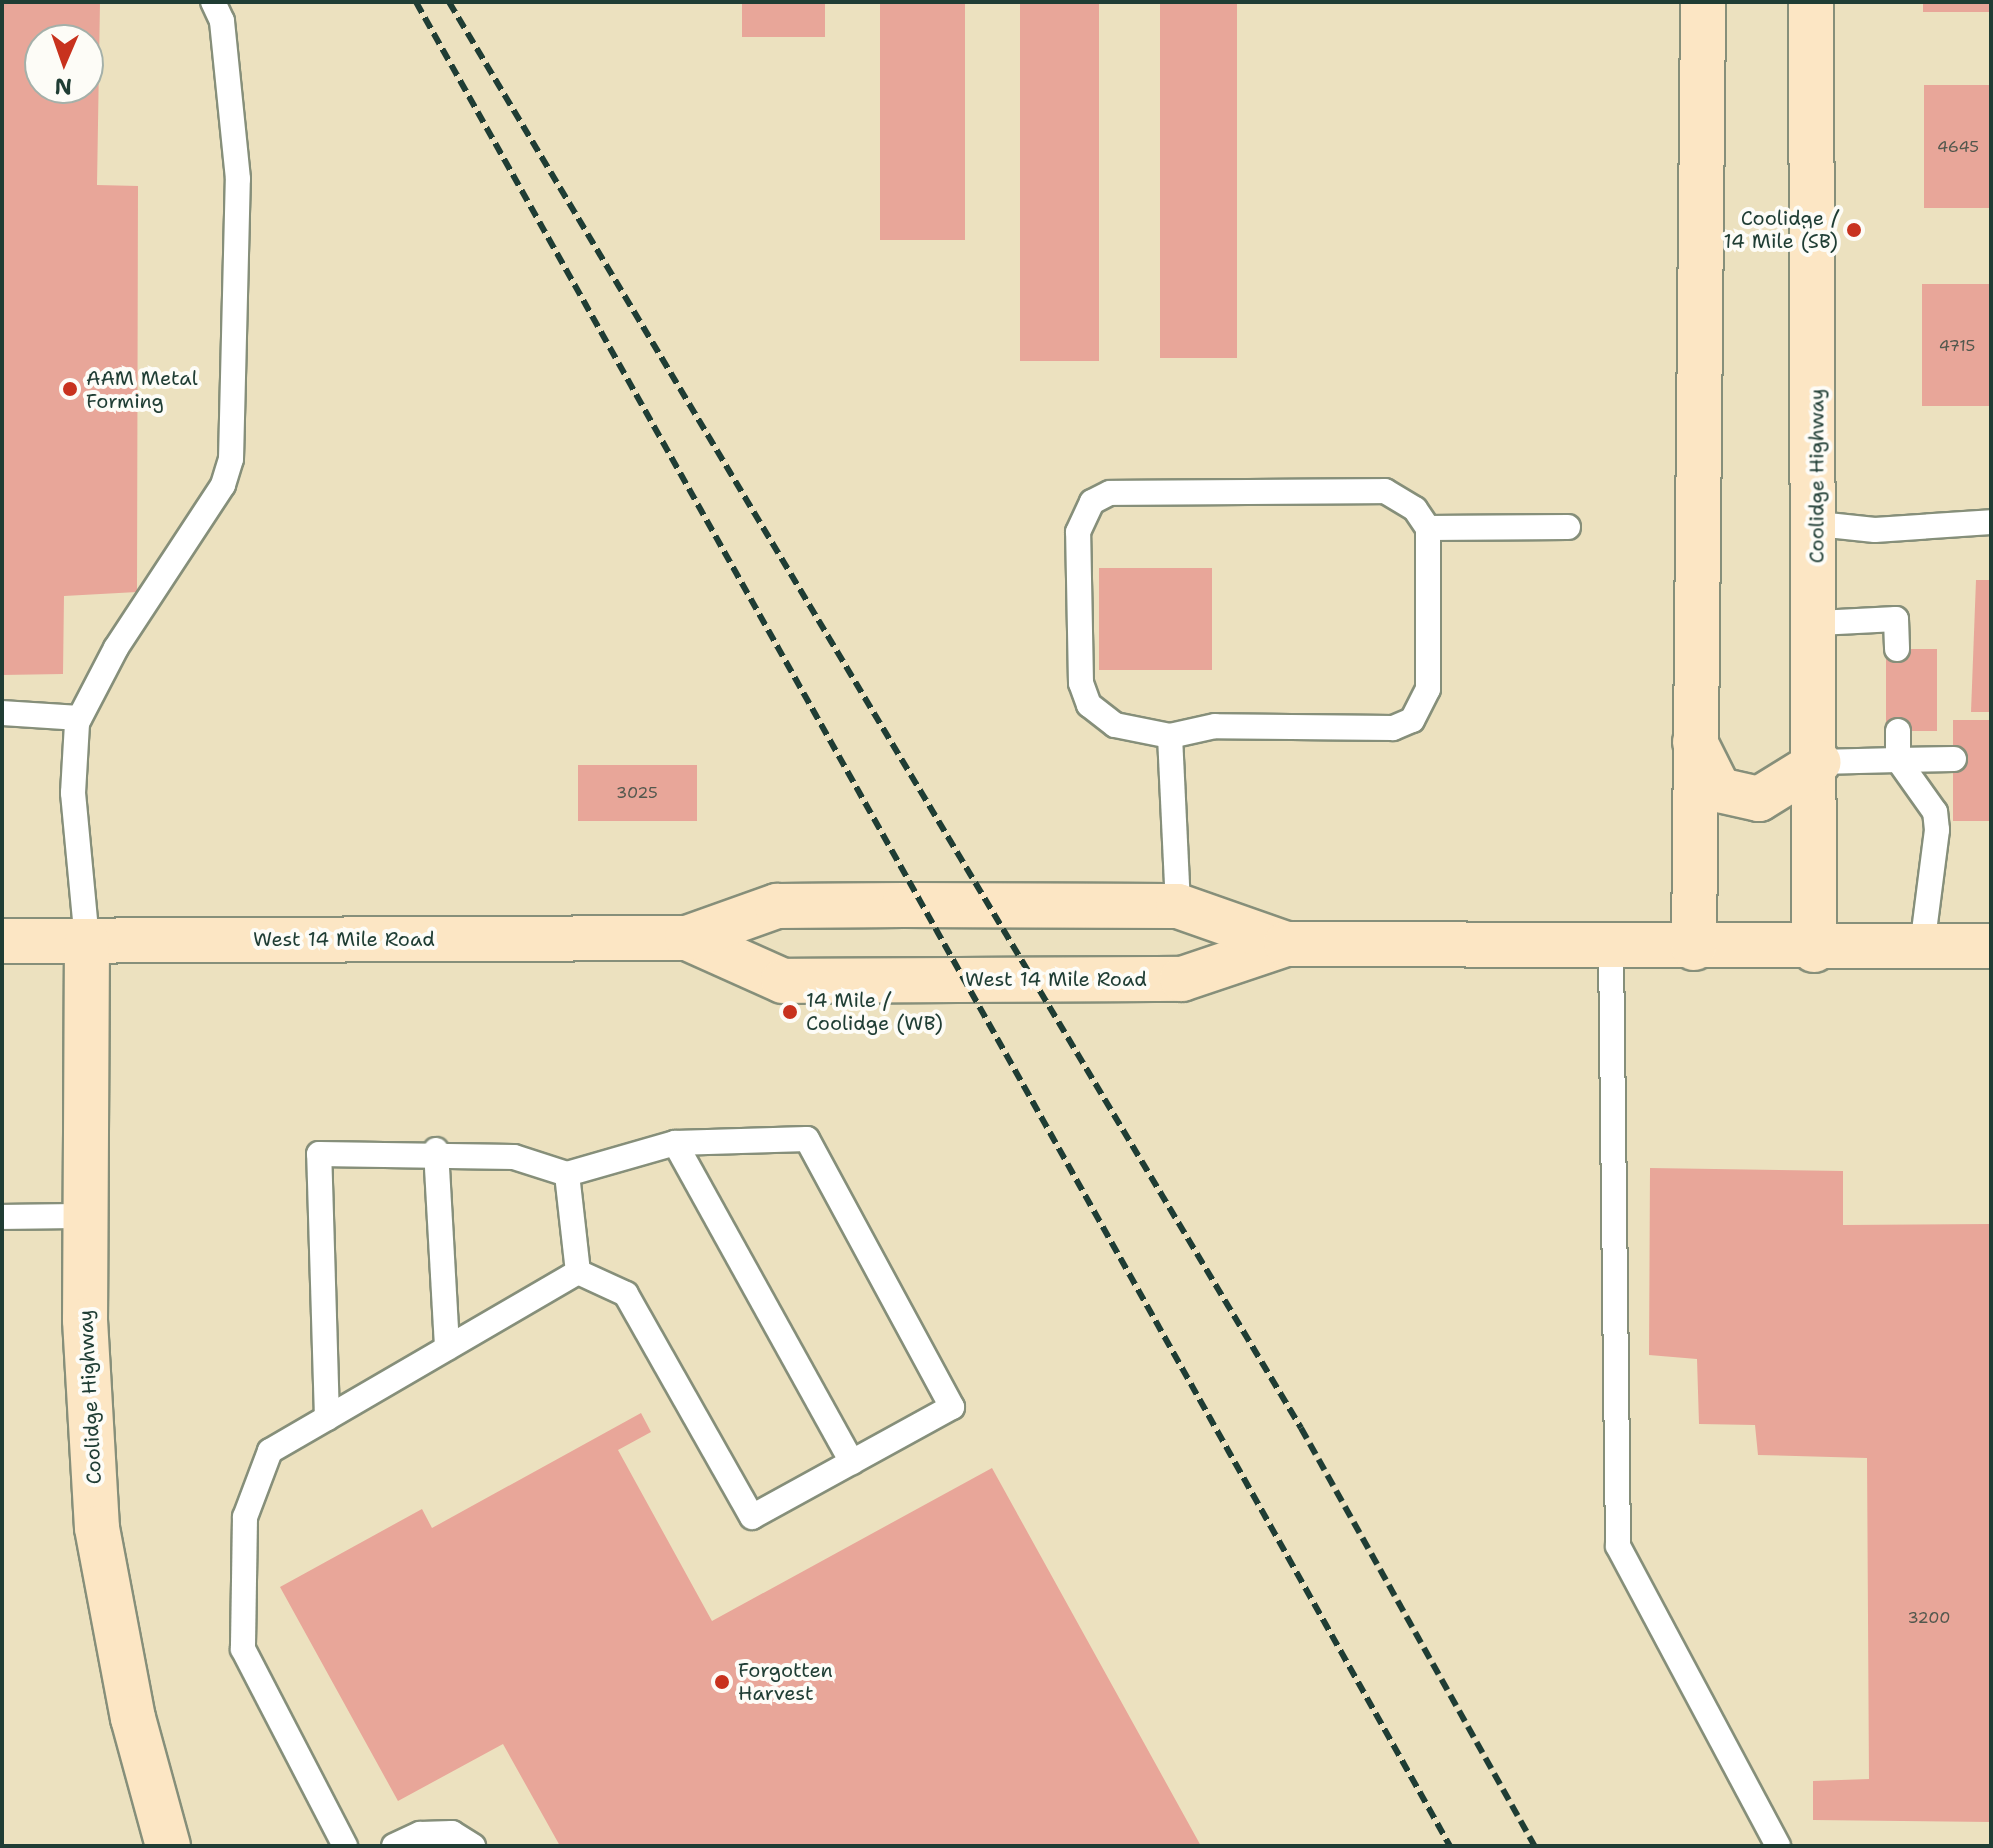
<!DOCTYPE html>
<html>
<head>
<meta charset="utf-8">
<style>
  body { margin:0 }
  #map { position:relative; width:1993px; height:1848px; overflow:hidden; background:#ece1bf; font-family:"Shantell Sans",sans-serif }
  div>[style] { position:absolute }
  .building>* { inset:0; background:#e8a699; transform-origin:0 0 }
  .roads { filter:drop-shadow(2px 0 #868f7a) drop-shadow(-2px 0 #868f7a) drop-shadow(0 2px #868f7a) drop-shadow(0 -2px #868f7a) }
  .service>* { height:24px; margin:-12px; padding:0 12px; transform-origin:12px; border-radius:12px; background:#fff }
  .secondary>* { height:44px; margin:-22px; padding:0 22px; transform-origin:22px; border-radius:22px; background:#fce6c4 }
  .rail>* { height:6px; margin-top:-3px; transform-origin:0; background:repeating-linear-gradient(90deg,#1f3d34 0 12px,transparent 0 18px) }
  .dots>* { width:22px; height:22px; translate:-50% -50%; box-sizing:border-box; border:4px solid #fdfcf7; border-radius:50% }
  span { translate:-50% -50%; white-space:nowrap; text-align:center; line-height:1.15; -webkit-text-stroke:8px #fdfcf7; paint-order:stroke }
  .number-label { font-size:16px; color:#51574d }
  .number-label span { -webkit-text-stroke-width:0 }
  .poi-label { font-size:20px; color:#1f3d34 }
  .right { translate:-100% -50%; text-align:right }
  .left { translate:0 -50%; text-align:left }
  .street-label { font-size:20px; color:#1f3d34 }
  .frame { position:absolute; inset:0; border:4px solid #1f3d34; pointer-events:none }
  .north { position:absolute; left:24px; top:24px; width:80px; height:80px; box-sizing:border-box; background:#fdfcf7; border:2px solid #a4b0a9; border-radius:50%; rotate:182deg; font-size:22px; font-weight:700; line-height:32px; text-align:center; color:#1f3d34 }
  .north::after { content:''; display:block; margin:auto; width:28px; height:36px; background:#c8321e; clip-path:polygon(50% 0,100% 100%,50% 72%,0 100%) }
</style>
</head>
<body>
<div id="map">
  <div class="building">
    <i style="clip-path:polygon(evenodd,2px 2px,100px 2px,97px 185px,138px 186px,137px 592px,64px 596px,63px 674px,2px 675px,2px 2px,40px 40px,88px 40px,88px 88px,40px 88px,40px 40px)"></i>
    <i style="left:742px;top:2px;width:83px;height:35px"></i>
    <i style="left:880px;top:2px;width:85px;height:238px"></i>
    <i style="left:1020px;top:2px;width:79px;height:359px"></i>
    <i style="left:1160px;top:2px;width:77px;height:356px"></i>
    <i style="left:1923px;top:2px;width:68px;height:10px"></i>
    <i style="left:1991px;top:85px;width:123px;height:67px;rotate:90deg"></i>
    <i style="left:1991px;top:284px;width:122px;height:69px;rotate:90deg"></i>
    <i style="left:1099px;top:568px;width:113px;height:102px"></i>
    <i style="clip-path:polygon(1976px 580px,1991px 580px,1991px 712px,1971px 712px)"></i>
    <i style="left:1886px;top:649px;width:51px;height:82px"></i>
    <i style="left:1953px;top:720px;width:38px;height:101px"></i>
    <i style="left:578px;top:765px;width:119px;height:56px"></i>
    <i style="clip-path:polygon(1650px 1168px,1843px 1171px,1843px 1225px,1991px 1224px,1991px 1822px,1813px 1820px,1813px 1781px,1869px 1779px,1867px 1458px,1758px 1455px,1755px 1425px,1699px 1424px,1697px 1359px,1649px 1355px)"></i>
    <i style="clip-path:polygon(641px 1413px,651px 1432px,618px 1450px,712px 1621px,992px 1468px,1201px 1846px,560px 1846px,503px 1744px,398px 1801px,280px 1587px,422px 1509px,432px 1528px)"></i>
  </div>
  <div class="roads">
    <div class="service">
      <i style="left:1385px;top:491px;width:35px;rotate:31deg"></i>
      <i style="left:1415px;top:509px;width:23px;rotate:56deg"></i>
      <i style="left:1428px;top:528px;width:161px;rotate:90deg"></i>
      <i style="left:1428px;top:689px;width:35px;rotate:117deg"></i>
      <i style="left:1412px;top:720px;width:21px;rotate:157deg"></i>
      <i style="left:1393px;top:728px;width:178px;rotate:-179.4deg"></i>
      <i style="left:1215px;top:726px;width:46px;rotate:167.5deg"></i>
      <i style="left:1170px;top:736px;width:56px;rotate:-168.7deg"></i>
      <i style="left:1115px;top:725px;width:33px;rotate:-142deg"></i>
      <i style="left:1089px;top:705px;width:23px;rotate:-110deg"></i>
      <i style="left:1081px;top:683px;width:151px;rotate:-91.1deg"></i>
      <i style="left:1078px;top:532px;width:33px;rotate:-65deg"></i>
      <i style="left:1092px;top:502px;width:20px;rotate:-27deg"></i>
      <i style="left:1110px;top:493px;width:275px;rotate:-0.4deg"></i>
      <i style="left:1818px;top:524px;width:57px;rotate:6deg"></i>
      <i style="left:1875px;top:530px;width:116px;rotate:-3.9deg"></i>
      <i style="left:1428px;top:528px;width:140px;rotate:-0.4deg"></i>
      <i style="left:1818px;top:623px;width:78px;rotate:-2.9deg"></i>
      <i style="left:1896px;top:619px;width:30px;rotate:88deg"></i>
      <i style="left:2px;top:713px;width:77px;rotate:3.7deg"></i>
      <i style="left:1170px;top:736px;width:170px;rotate:87.3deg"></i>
      <i style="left:1819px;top:762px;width:79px;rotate:-1.5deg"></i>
      <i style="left:1898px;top:760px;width:29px;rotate:-90deg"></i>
      <i style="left:87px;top:941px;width:149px;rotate:-95.4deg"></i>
      <i style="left:73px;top:793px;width:70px;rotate:-86.7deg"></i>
      <i style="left:77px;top:723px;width:85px;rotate:-62.5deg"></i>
      <i style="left:116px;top:648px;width:195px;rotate:-56.7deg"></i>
      <i style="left:223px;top:485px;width:27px;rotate:-73deg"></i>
      <i style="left:231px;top:459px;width:280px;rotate:-88.6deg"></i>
      <i style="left:238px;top:179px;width:159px;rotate:-95.8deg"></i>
      <i style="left:222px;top:21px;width:21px;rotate:-115deg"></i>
      <i style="left:1922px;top:947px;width:118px;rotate:-82.7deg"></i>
      <i style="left:1937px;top:830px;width:18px;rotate:-96deg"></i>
      <i style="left:1935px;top:812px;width:64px;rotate:-125.4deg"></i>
      <i style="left:1898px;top:760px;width:56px;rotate:-1deg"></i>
      <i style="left:1611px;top:948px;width:598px;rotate:89.33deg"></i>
      <i style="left:1618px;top:1546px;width:340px;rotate:61.9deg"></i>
      <i style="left:807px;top:1139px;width:305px;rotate:61.6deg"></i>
      <i style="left:952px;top:1407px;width:228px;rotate:151.2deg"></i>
      <i style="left:752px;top:1517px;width:256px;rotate:-119.5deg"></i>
      <i style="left:626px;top:1294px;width:53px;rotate:-155.4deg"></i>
      <i style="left:578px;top:1272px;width:290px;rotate:149.8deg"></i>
      <i style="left:327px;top:1418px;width:264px;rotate:-91.7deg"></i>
      <i style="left:319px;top:1154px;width:195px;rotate:0.9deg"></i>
      <i style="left:514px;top:1157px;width:56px;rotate:17.8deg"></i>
      <i style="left:567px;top:1174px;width:112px;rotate:-16deg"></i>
      <i style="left:675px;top:1143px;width:132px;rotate:-1.7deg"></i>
      <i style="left:675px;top:1143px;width:365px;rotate:61deg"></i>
      <i style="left:436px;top:1150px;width:198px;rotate:86.8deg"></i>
      <i style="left:567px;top:1174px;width:99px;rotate:83.6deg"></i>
      <i style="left:2px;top:1217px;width:84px;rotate:-0.7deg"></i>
      <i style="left:327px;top:1418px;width:66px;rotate:149.9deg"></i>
      <i style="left:270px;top:1451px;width:71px;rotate:110.7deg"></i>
      <i style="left:245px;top:1517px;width:132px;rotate:90.9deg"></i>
      <i style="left:243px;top:1649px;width:222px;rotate:62.6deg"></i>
      <i style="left:394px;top:1846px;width:29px;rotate:-25deg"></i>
      <i style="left:420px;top:1834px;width:32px;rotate:-2deg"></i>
      <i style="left:452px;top:1833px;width:25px;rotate:32deg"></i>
    </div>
    <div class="secondary">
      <i style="left:1811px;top:2px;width:948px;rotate:89.82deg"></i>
      <i style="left:1695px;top:742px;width:54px;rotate:63.4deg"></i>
      <i style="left:1719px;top:790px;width:41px;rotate:12.7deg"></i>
      <i style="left:1759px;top:799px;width:70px;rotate:-31.7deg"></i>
      <i style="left:687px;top:938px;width:105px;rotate:24.1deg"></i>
      <i style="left:783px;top:981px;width:399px;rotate:-0.3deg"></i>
      <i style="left:1182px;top:979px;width:110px;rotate:-18.6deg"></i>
      <i style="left:2px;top:941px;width:685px;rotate:-0.25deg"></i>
      <i style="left:687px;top:938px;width:96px;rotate:-19.6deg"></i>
      <i style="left:777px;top:906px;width:127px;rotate:-0.5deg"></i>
      <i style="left:904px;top:905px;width:274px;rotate:0.2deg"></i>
      <i style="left:1178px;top:906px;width:114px;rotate:19.4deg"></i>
      <i style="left:1286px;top:944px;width:705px;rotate:0.16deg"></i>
      <i style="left:87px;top:941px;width:379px;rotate:90.3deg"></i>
      <i style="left:85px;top:1320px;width:208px;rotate:86.7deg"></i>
      <i style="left:97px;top:1528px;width:193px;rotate:79.3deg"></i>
      <i style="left:133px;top:1718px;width:133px;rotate:74.7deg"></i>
      <i style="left:1694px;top:948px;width:946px;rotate:-89.45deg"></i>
    </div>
  </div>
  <div class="rail">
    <i style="left:416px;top:2px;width:2114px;rotate:60.72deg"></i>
    <i style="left:449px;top:2px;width:1661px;rotate:59.14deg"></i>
    <i style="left:1301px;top:1428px;width:479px;rotate:60.8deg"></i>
  </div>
  <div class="dots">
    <i style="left:1854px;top:230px;background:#c8321e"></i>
    <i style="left:70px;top:389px;background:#c8321e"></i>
    <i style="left:790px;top:1012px;background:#c8321e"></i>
    <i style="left:722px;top:1682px;background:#c8321e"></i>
  </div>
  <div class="number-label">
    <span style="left:1958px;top:147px">4645</span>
    <span style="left:1957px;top:346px">4715</span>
    <span style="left:637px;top:793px">3025</span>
    <span style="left:1929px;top:1618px">3200</span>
  </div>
  <div class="poi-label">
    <span class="right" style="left:1838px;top:230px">Coolidge /<br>14 Mile (SB)</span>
    <span class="left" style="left:86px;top:390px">AAM Metal<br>Forming</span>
    <span class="left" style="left:806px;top:1012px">14 Mile /<br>Coolidge (WB)</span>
    <span class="left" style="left:738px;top:1682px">Forgotten<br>Harvest</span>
  </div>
  <div class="street-label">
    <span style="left:1817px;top:476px;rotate:-90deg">Coolidge Highway</span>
    <span style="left:344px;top:939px">West 14 Mile Road</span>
    <span style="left:1056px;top:979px">West 14 Mile Road</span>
    <span style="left:90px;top:1397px;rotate:-93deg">Coolidge Highway</span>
  </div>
  <div class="frame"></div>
  <div class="north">N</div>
</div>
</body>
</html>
